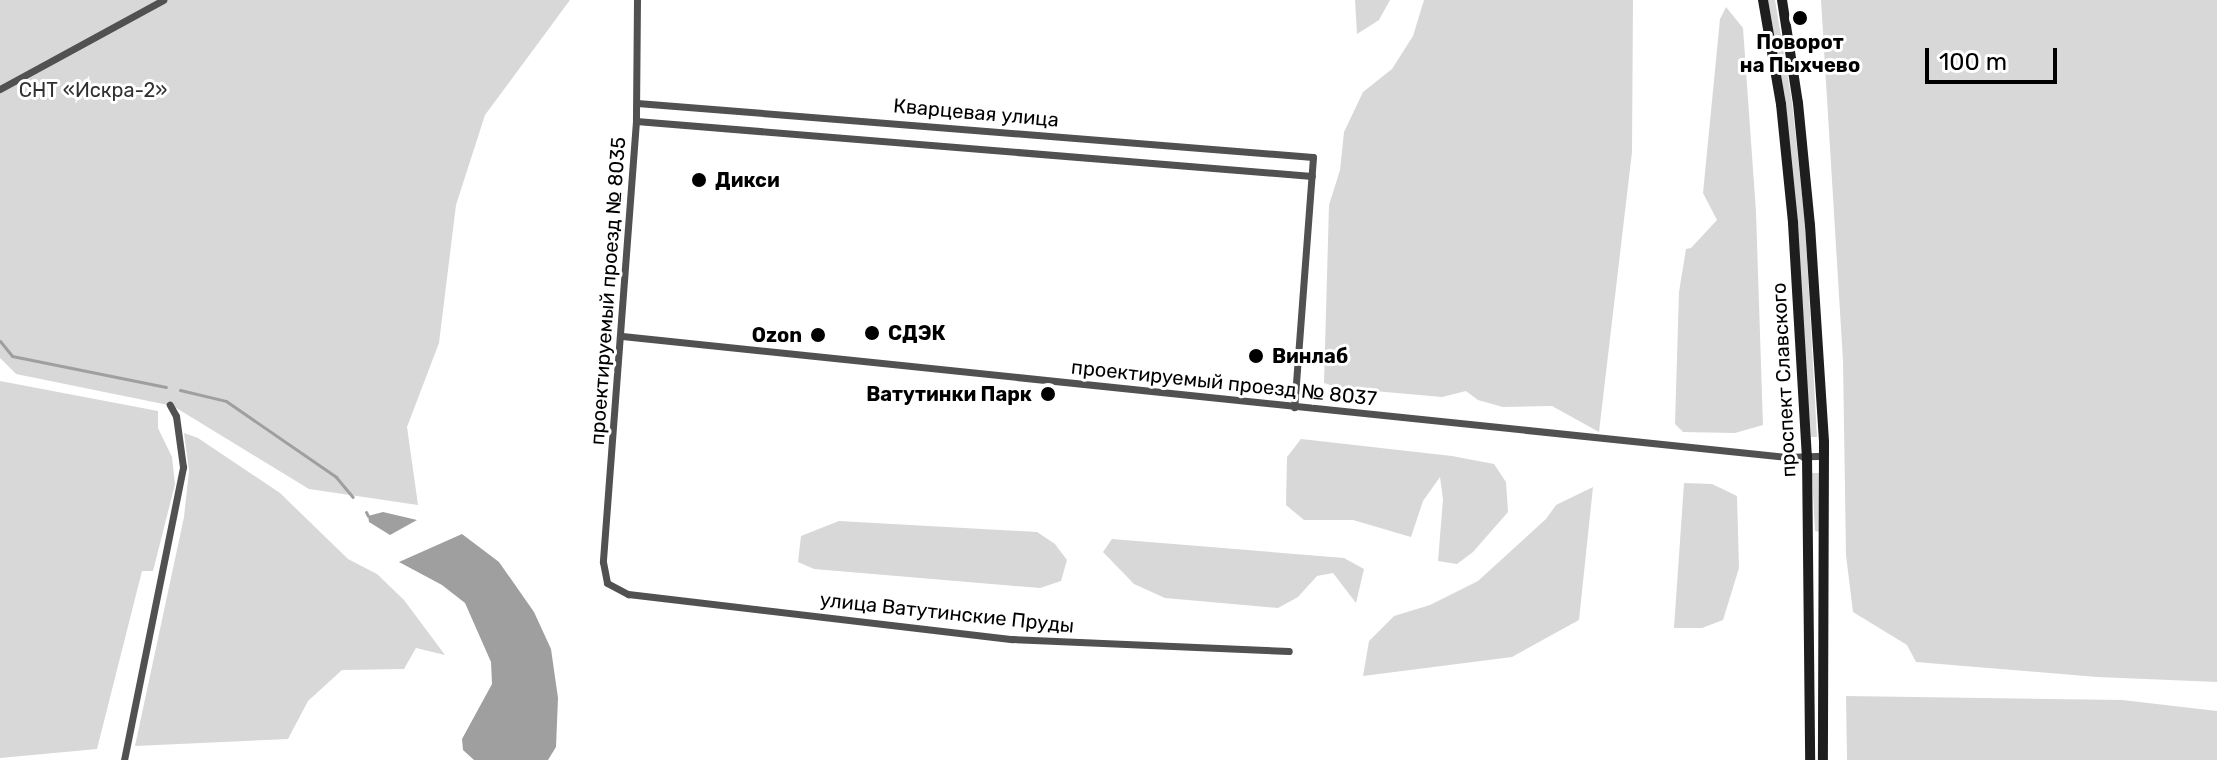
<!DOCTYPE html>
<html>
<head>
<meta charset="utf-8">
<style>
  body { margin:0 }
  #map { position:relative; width:2217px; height:760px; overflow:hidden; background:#fff; font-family:Rubik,sans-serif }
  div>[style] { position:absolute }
  .green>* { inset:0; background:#d8d8d8 }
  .water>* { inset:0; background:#9f9f9f }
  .stream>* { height:3px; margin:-1.5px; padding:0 1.5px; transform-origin:1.5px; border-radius:1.5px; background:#9f9f9f }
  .street>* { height:7px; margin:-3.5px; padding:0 3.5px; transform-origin:3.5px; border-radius:3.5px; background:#515151 }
  .secondary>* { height:10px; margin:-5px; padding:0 5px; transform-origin:5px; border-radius:5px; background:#1e1e1e }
  .dots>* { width:22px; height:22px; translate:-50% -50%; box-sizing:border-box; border:4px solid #fff; border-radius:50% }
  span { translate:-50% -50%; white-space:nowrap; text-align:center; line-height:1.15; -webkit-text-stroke:6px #fff; paint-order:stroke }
  .poi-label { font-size:20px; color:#000; font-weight:700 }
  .left { translate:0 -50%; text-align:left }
  .right { translate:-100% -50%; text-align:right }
  .park-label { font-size:20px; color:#2f2f2f }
  .street-label { font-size:20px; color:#000 }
  .scale { position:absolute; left:1925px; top:48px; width:132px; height:36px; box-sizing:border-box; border:4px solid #000; border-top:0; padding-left:10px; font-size:24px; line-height:28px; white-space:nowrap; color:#000; -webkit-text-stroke:6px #fff; paint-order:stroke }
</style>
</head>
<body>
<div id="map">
  <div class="green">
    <i style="clip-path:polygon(0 0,570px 0,485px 115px,456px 205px,439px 343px,407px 427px,418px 505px,309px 489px,173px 406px,16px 374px,0 358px)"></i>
    <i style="clip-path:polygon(1355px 0,1390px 0,1379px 20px,1357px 34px)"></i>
    <i style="clip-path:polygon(1424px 0,1633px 0,1632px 152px,1599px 432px,1552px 406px,1503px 407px,1478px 400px,1466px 391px,1442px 397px,1340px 388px,1324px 383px,1329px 205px,1340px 170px,1344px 132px,1363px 92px,1392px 69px,1413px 36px)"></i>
    <i style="clip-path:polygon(1768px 0,1775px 0,1792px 102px,1805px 223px,1817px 437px,1811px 437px,1786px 104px)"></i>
    <i style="clip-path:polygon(1821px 0,2217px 0,2217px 682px,2097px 677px,1916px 662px,1907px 645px,1853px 612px,1846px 555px,1843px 361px)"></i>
    <i style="clip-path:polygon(1726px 7px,1743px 28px,1756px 212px,1763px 425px,1735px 433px,1683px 432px,1675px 424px,1679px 292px,1686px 249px,1691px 248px,1717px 220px,1703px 193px,1720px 19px)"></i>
    <i style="clip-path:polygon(0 381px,158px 411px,158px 428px,172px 457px,175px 484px,153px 571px,142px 571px,97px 749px,0 758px)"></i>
    <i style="clip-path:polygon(184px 433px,198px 438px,280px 493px,348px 559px,377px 574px,404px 600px,445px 655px,416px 648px,404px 669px,342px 670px,308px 701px,288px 739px,135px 746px,184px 517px,189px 471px)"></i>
    <i style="clip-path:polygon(1301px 439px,1452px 456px,1494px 464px,1506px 482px,1508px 512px,1473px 552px,1457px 564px,1438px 561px,1443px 499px,1440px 477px,1423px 501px,1411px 537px,1353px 520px,1304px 520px,1286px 505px,1287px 457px)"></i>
    <i style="clip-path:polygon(1812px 473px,1819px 473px,1819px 532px,1815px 531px)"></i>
    <i style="clip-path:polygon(1684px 483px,1712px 484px,1737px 496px,1739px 568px,1723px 620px,1702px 628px,1674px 628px)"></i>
    <i style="clip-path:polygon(1593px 487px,1579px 620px,1512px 657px,1363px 676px,1369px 641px,1394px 616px,1430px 605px,1478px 581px,1546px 519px,1556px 505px)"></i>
    <i style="clip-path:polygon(839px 521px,1037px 532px,1055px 544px,1067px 560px,1061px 581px,1040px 588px,814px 569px,798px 562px,801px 536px)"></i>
    <i style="clip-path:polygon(1112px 539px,1344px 558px,1364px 569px,1356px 603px,1333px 573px,1317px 576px,1298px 597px,1278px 608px,1165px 598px,1134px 584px,1103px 552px)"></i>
    <i style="clip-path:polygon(1846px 696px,2122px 700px,2217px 711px,2217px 760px,1847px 760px)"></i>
  </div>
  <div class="water">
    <i style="clip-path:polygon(383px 512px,417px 520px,390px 535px,369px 522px,368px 516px)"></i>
    <i style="clip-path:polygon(462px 534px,499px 562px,534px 612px,551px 649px,558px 698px,556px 747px,548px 760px,474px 760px,463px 750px,462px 739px,492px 684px,491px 662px,465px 603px,442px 585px,399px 562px)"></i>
  </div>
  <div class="stream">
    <i style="left:0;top:341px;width:19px;rotate:51deg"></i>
    <i style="left:12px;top:356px;width:157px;rotate:11.4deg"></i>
    <i style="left:180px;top:390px;width:47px;rotate:13.4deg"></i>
    <i style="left:226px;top:401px;width:134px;rotate:34.6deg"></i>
    <i style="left:336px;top:477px;width:26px;rotate:50deg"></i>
    <i style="left:366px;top:512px;width:4px;rotate:63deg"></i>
  </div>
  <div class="street">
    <i style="left:637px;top:0;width:121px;rotate:90.5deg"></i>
    <i style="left:636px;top:121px;width:442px;rotate:94.3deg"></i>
    <i style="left:603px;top:562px;width:21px;rotate:79deg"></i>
    <i style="left:607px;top:583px;width:24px;rotate:28deg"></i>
    <i style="left:628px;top:594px;width:387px;rotate:6.7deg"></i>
    <i style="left:1012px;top:639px;width:277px;rotate:2.5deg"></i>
    <i style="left:0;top:89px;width:186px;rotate:-28.6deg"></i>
    <i style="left:637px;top:103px;width:678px;rotate:4.57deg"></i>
    <i style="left:1313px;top:157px;width:251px;rotate:94.3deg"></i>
    <i style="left:636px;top:121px;width:678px;rotate:4.65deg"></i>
    <i style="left:622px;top:336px;width:1170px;rotate:5.93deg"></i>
    <i style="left:1786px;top:457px;width:38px;rotate:-2deg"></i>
    <i style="left:124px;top:760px;width:299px;rotate:-78.6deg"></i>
    <i style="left:183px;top:467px;width:51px;rotate:-97.8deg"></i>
    <i style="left:176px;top:416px;width:13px;rotate:-119deg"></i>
  </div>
  <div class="secondary">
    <i style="left:1763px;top:0;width:106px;rotate:80.2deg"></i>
    <i style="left:1781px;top:104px;width:120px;rotate:84.2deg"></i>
    <i style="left:1793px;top:223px;width:233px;rotate:86.6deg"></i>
    <i style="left:1807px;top:456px;width:304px;rotate:89.4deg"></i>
    <i style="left:1782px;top:0;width:104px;rotate:81.2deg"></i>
    <i style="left:1798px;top:103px;width:123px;rotate:84.4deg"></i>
    <i style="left:1810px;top:225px;width:218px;rotate:86.3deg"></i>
    <i style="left:1824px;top:443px;width:317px;rotate:90.2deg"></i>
  </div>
  <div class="dots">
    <i style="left:1800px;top:18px;background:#000"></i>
    <i style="left:699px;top:180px;background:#000"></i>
    <i style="left:872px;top:333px;background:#000"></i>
    <i style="left:818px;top:335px;background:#000"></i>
    <i style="left:1256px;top:356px;background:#000"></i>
    <i style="left:1048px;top:394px;background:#000"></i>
  </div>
  <div class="poi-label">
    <span style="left:1800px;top:54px">Поворот<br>на Пыхчево</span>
    <span class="left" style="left:715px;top:180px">Дикси</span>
    <span class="left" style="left:888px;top:333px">СДЭК</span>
    <span class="right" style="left:802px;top:335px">Ozon</span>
    <span class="left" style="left:1272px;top:356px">Винлаб</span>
    <span class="right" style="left:1032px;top:394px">Ватутинки Парк</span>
  </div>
  <div class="park-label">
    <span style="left:93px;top:90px">СНТ «Искра-2»</span>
  </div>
  <div class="street-label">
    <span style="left:976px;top:113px;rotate:5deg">Кварцевая улица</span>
    <span style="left:608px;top:291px;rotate:-86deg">проектируемый проезд № 8035</span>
    <span style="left:1784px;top:380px;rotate:-93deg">проспект Славского</span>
    <span style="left:1224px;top:383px;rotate:6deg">проектируемый проезд № 8037</span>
    <span style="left:947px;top:613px;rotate:6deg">улица Ватутинские Пруды</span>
  </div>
  <div class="scale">100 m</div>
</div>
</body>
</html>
